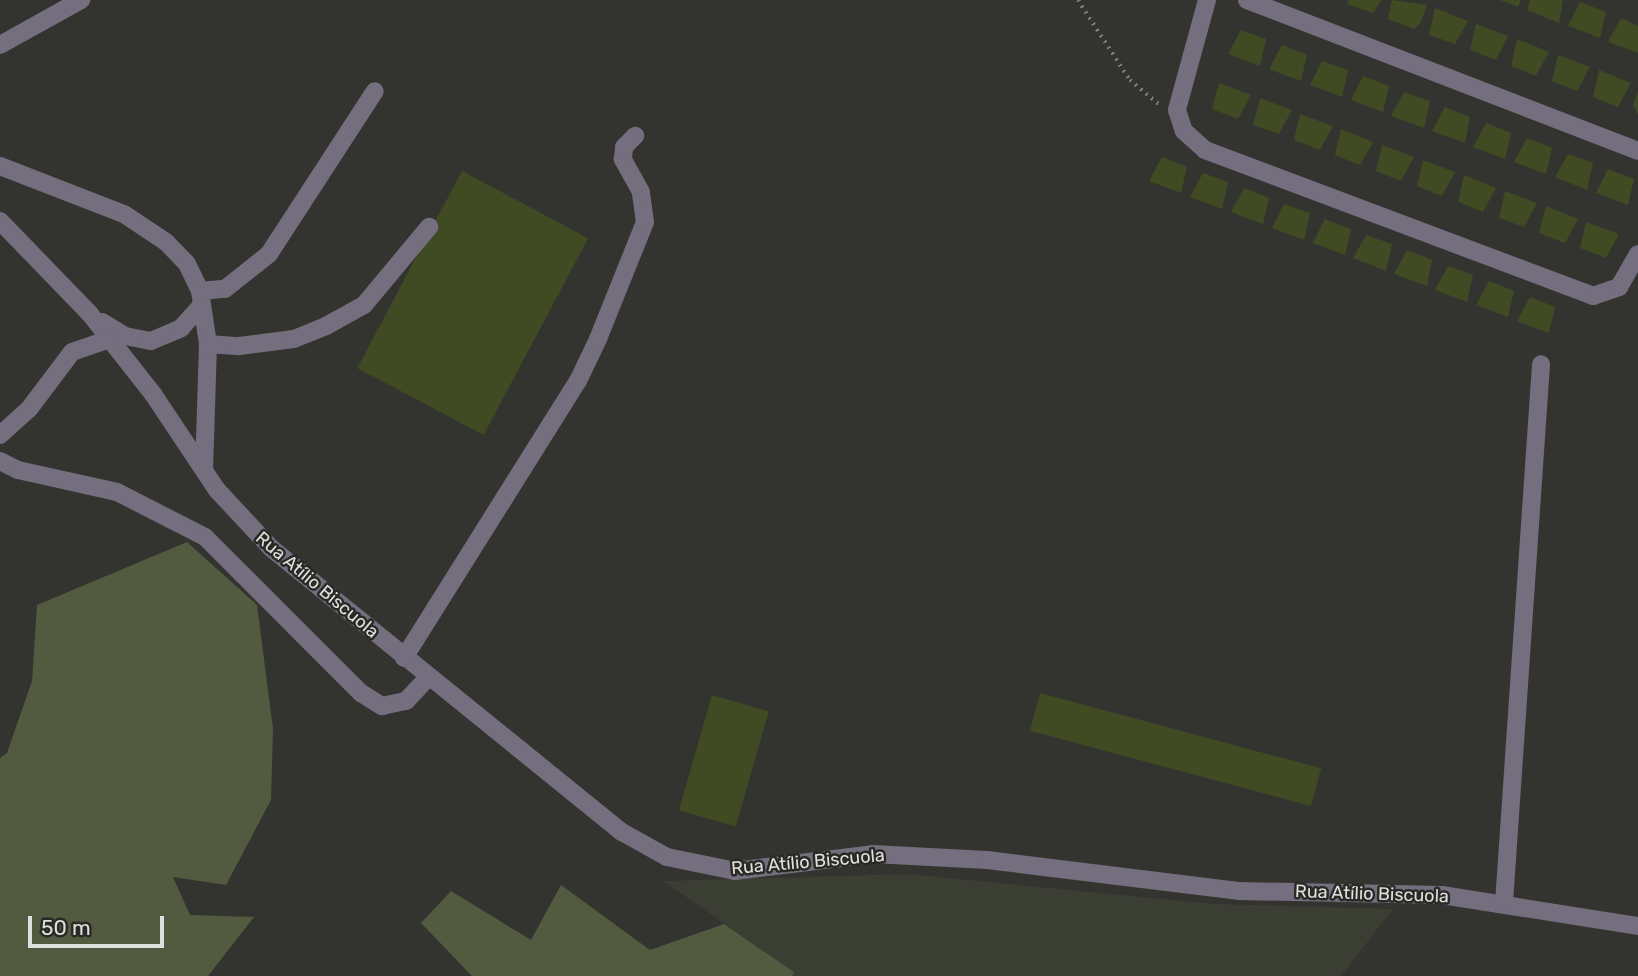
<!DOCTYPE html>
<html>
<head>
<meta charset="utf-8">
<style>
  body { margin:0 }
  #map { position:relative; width:1638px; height:976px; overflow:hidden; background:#33342f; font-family:Rubik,sans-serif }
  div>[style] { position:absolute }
  .built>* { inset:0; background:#3b3e33 }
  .green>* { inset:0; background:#525b3f }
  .building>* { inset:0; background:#404b24; transform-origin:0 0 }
  .path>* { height:3.5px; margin-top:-1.75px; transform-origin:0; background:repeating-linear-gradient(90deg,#7c7d79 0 2px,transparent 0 7px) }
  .minor>* { height:18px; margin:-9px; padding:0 9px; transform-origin:9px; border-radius:9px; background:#746e7f }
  span { translate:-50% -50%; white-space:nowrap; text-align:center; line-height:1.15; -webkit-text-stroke:5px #292a26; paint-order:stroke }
  .street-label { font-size:18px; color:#dfe0dd }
  .scale { position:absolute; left:28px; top:916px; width:136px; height:32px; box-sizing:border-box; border:4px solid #dfe0dd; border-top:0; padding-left:9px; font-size:21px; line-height:24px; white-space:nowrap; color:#dfe0dd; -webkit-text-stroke:5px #292a26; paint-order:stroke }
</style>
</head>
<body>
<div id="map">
  <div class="built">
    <i style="clip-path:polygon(907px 874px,1214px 904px,1393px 909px,1341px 976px,792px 976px,794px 972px,663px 881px)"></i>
  </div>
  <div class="green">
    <i style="clip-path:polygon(187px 542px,257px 605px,273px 729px,271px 800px,226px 885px,173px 877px,190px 915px,254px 917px,208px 976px,0 976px,0 758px,7px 753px,32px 681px,37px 605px)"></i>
    <i style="clip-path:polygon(561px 885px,650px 950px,724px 924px,794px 972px,792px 976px,472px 976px,421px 923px,451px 891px,531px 940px)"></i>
  </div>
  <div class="building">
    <i style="clip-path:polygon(1349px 0,1382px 0,1373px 13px,1347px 4px)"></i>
    <i style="clip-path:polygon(1392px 0,1427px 5px,1420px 24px,1414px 29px,1388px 19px)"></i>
    <i style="clip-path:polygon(1500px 0,1521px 0,1518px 7px)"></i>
    <i style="clip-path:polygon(1530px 0,1563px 0,1559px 23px,1527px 10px)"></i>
    <i style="clip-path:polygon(1580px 2px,1606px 12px,1600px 38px,1568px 26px)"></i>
    <i style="clip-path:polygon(1435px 8px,1468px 21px,1455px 44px,1429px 35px)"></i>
    <i style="clip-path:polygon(1621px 18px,1638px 26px,1638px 53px,1608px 42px)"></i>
    <i style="clip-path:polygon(1476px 24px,1508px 36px,1496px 60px,1470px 50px)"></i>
    <i style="clip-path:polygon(1241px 30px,1266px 39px,1260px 66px,1228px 54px)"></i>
    <i style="clip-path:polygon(1517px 39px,1549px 52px,1536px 76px,1511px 66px)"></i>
    <i style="clip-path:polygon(1282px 45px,1307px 55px,1301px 81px,1269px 69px)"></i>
    <i style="clip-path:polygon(1558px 55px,1590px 67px,1577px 91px,1552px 81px)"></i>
    <i style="clip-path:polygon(1322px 61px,1348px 70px,1342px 97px,1310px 85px)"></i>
    <i style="clip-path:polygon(1599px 70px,1631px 83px,1618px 107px,1593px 97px)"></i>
    <i style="clip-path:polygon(1363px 76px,1389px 86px,1383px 112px,1351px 100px)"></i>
    <i style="clip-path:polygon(1219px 83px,1251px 95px,1238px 119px,1212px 109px)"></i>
    <i style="clip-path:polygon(1638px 91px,1638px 114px,1633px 105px)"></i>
    <i style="clip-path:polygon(1404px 92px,1430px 101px,1424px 128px,1391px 116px)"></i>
    <i style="clip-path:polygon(1260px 98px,1292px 110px,1279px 134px,1253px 125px)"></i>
    <i style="clip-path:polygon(1445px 107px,1470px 117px,1465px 143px,1432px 131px)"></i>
    <i style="clip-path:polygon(1300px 114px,1333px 126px,1320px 150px,1294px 140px)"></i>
    <i style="clip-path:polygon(1486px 123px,1511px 133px,1505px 159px,1473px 147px)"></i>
    <i style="clip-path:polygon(1341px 129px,1373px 142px,1360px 165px,1335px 155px)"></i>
    <i style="clip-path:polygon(1527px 138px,1552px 148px,1546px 174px,1514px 162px)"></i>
    <i style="clip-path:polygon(1382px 145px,1414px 157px,1401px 181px,1376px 171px)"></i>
    <i style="clip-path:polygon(1568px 154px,1593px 163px,1587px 190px,1555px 177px)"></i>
    <i style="clip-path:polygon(1162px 157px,1187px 167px,1181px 193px,1149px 181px)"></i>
    <i style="clip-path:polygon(1423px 160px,1455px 172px,1442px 196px,1417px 186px)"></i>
    <i style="clip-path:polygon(1608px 169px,1634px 179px,1628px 205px,1596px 193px)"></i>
    <i style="left:462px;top:171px;width:143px;height:223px;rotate:28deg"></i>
    <i style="clip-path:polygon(1203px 173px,1228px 182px,1222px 209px,1190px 197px)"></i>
    <i style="clip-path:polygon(1464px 175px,1496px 188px,1483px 212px,1458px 202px)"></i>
    <i style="clip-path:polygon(1244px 188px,1269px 198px,1263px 224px,1231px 212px)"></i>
    <i style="clip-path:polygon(1505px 191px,1537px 203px,1524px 227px,1499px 218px)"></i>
    <i style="clip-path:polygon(1284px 204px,1310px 213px,1304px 240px,1272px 228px)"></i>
    <i style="clip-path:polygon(1546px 206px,1578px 219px,1565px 243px,1539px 233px)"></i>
    <i style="clip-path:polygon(1325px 219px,1351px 229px,1345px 255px,1313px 243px)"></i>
    <i style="clip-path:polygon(1586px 222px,1619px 234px,1606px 258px,1580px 248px)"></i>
    <i style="clip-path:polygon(1366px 235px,1392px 244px,1386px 271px,1353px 258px)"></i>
    <i style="clip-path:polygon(1407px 250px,1432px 260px,1427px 286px,1394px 274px)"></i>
    <i style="clip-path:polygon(1448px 266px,1473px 275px,1467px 302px,1435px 290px)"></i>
    <i style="clip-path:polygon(1489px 281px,1514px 291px,1508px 317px,1476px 305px)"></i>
    <i style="clip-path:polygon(1530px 297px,1555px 307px,1549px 333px,1517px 321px)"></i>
    <i style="left:1040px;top:693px;width:291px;height:39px;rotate:15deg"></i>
    <i style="left:712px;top:695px;width:59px;height:120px;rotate:16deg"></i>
  </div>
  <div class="path">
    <i style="left:1078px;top:0;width:95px;rotate:57deg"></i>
    <i style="left:1130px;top:80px;width:39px;rotate:40deg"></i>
  </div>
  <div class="minor">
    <i style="left:1207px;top:0;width:114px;rotate:105.3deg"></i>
    <i style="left:1177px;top:110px;width:22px;rotate:72deg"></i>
    <i style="left:1184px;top:131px;width:28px;rotate:42deg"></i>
    <i style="left:1205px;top:150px;width:415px;rotate:20.6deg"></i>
    <i style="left:1593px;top:296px;width:28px;rotate:-19deg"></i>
    <i style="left:1619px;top:287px;width:38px;rotate:-60deg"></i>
    <i style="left:1247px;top:0;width:419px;rotate:21.1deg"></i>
    <i style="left:0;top:45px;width:93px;rotate:-29.1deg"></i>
    <i style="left:0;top:166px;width:133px;rotate:21.2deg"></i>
    <i style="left:124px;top:214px;width:50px;rotate:33.7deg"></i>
    <i style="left:166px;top:242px;width:30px;rotate:46deg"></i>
    <i style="left:187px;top:264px;width:30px;rotate:64deg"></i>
    <i style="left:200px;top:291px;width:54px;rotate:81.4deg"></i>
    <i style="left:208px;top:344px;width:125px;rotate:91.8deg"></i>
    <i style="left:0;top:221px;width:129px;rotate:45.9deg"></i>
    <i style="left:90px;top:314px;width:102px;rotate:51.8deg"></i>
    <i style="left:153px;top:394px;width:115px;rotate:56.3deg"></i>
    <i style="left:217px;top:490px;width:79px;rotate:47deg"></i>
    <i style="left:271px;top:548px;width:452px;rotate:39deg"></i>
    <i style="left:622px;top:832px;width:51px;rotate:29.1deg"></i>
    <i style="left:667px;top:857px;width:69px;rotate:11.6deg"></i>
    <i style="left:735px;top:871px;width:139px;rotate:-7deg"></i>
    <i style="left:873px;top:854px;width:114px;rotate:3deg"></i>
    <i style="left:987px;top:860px;width:253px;rotate:7deg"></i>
    <i style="left:1238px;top:891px;width:204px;rotate:1.1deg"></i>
    <i style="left:1442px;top:895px;width:198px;rotate:9deg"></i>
    <i style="left:200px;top:291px;width:25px;rotate:-5deg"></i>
    <i style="left:225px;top:289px;width:56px;rotate:-38.5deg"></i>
    <i style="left:269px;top:254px;width:194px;rotate:-57deg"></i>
    <i style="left:102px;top:322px;width:27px;rotate:31deg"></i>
    <i style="left:125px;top:336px;width:26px;rotate:11deg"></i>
    <i style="left:151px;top:341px;width:33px;rotate:-23deg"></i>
    <i style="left:181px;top:328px;width:31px;rotate:-48deg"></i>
    <i style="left:208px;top:344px;width:31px;rotate:4deg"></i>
    <i style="left:239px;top:346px;width:55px;rotate:-7.3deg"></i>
    <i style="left:294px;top:339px;width:35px;rotate:-22deg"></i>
    <i style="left:326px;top:326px;width:43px;rotate:-28.9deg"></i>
    <i style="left:364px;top:305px;width:102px;rotate:-50.2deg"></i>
    <i style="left:0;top:435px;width:39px;rotate:-42deg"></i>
    <i style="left:29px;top:409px;width:71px;rotate:-53deg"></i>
    <i style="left:72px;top:352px;width:40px;rotate:-18.9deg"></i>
    <i style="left:0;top:461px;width:20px;rotate:27deg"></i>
    <i style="left:18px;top:470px;width:101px;rotate:12.5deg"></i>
    <i style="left:117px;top:492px;width:99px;rotate:27.1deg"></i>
    <i style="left:205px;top:537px;width:221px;rotate:45deg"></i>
    <i style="left:361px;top:693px;width:25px;rotate:32deg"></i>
    <i style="left:382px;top:706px;width:25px;rotate:-12deg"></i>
    <i style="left:406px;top:701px;width:33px;rotate:-47deg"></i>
    <i style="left:404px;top:658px;width:327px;rotate:-57.9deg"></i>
    <i style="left:578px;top:381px;width:47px;rotate:-64.5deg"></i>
    <i style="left:598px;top:339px;width:126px;rotate:-68.1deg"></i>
    <i style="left:645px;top:222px;width:30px;rotate:-98deg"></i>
    <i style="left:641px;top:192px;width:38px;rotate:-119deg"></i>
    <i style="left:623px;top:159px;width:12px;rotate:-85deg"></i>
    <i style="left:624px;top:147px;width:16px;rotate:-45deg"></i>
    <i style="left:1504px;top:903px;width:540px;rotate:-86.07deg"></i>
  </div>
  <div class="street-label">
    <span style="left:317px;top:585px;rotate:40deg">Rua Atílio Biscuola</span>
    <span style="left:808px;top:862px;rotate:-5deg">Rua Atílio Biscuola</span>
    <span style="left:1372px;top:894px;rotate:2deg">Rua Atílio Biscuola</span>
  </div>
  <div class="scale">50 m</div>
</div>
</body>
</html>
